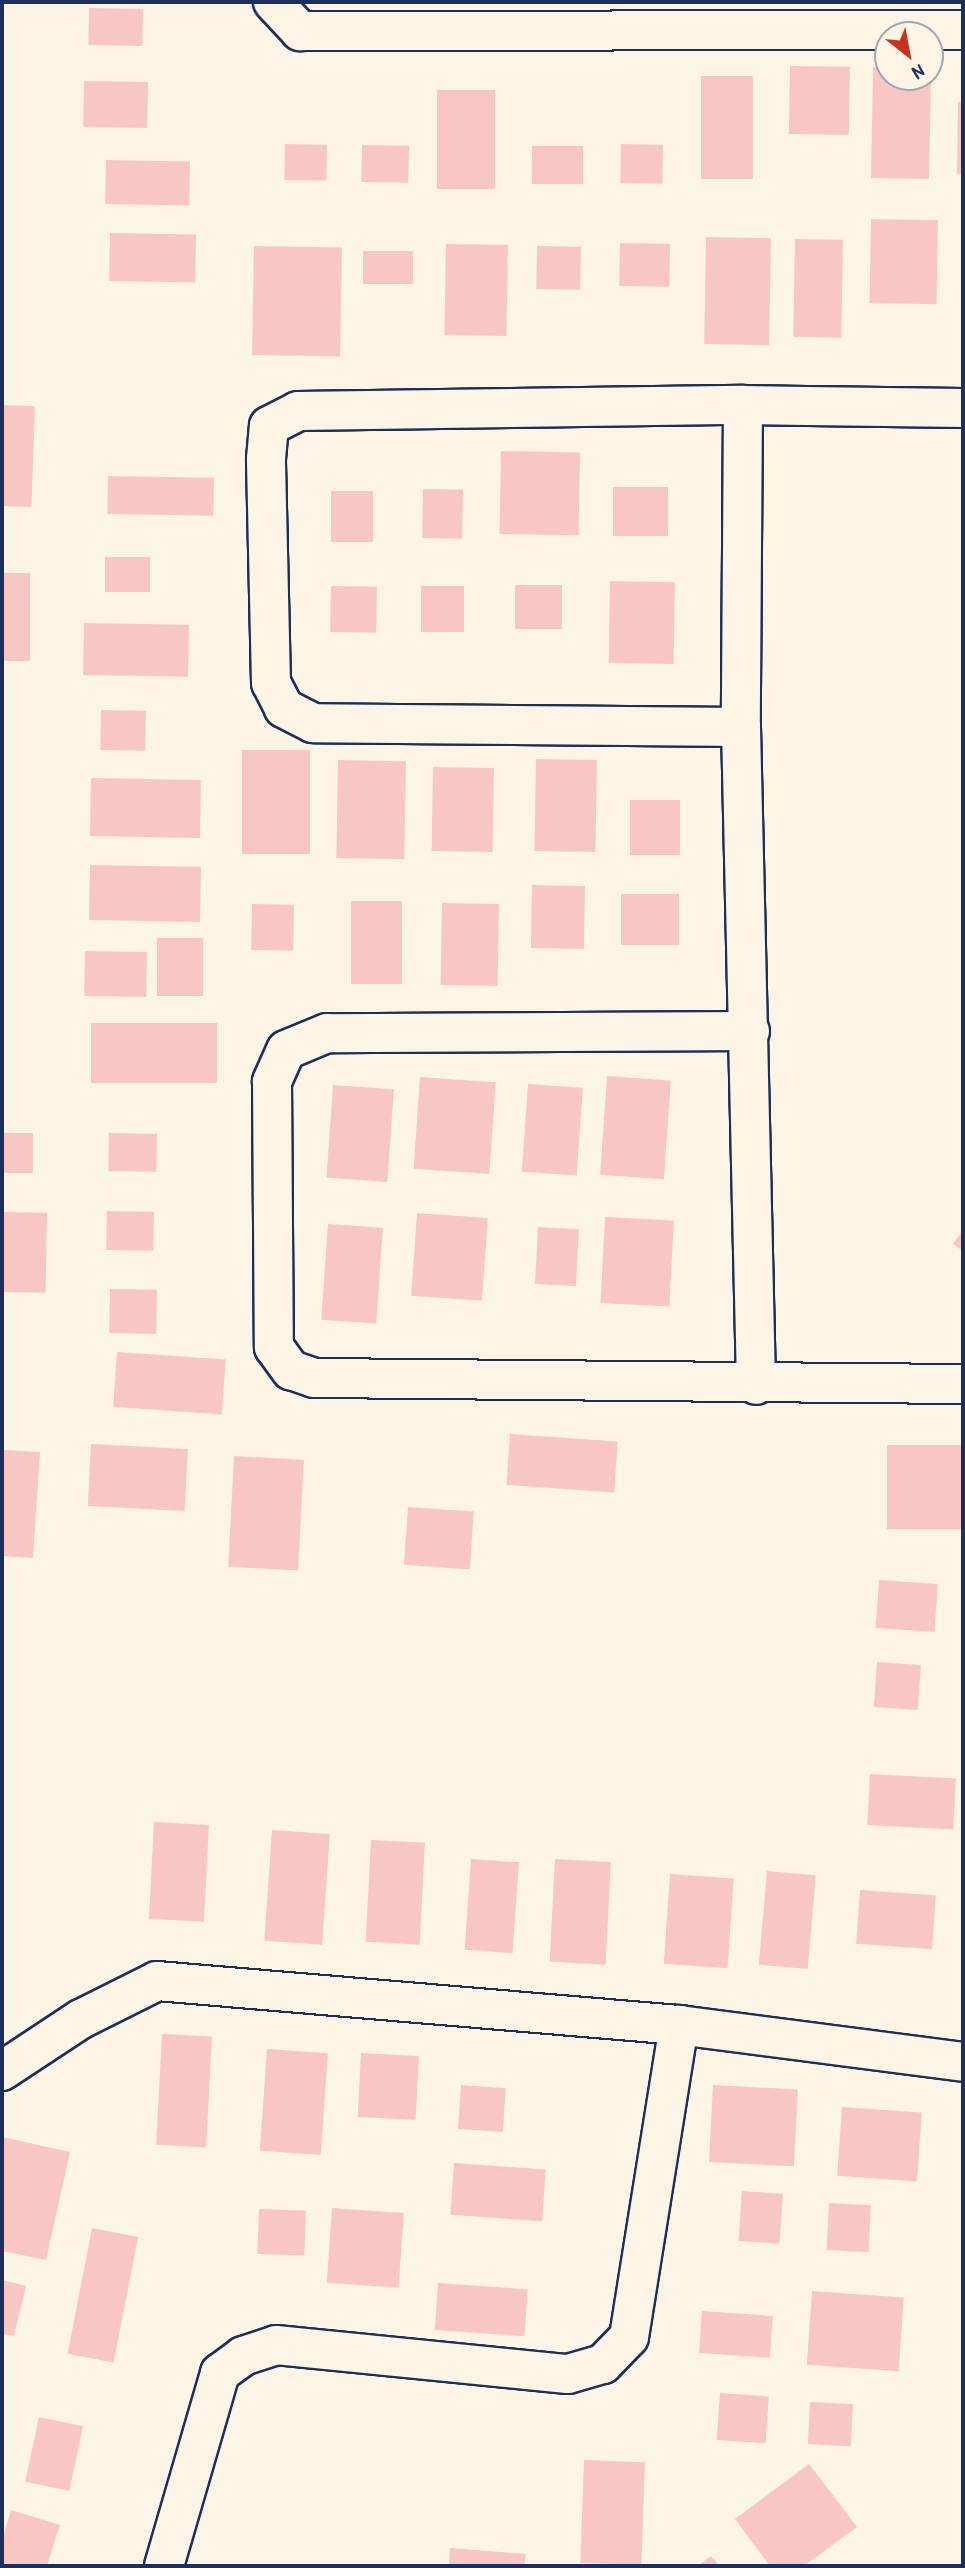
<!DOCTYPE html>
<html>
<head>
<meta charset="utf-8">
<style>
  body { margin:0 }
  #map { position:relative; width:965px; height:2568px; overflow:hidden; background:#fcf5e5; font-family:"Patrick Hand",sans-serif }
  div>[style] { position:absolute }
  .building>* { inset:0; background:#f8c7c4; transform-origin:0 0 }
  .roads { filter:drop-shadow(2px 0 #1b2f5e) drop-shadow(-2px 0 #1b2f5e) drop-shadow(0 2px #1b2f5e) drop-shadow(0 -2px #1b2f5e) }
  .minor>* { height:38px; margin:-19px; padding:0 19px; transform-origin:19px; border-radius:19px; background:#fcf5e5 }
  span { translate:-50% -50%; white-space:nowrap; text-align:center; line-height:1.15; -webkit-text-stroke:5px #fcf5e5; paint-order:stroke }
  .frame { position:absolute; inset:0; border:4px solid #1b2f5e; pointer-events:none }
  .north { position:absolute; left:874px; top:21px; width:70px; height:70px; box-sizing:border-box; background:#fcf5e5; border:2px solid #a2a6af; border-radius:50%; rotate:149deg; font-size:19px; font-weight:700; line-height:28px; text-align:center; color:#1b2f5e }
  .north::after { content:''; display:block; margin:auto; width:24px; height:32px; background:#c8321e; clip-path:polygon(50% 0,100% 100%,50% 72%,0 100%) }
</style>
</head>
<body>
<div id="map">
  <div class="building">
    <i style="left:89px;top:8px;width:54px;height:37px;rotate:1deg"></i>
    <i style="left:790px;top:66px;width:60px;height:68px;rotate:1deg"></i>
    <i style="clip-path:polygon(873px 67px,888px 67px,888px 77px,931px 77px,929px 179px,871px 178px)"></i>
    <i style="left:701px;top:76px;width:52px;height:103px"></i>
    <i style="left:84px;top:81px;width:64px;height:46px;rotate:1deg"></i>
    <i style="left:437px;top:90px;width:58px;height:99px"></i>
    <i style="clip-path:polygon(958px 102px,963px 102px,963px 174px,957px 174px)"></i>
    <i style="left:285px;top:144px;width:42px;height:36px;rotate:1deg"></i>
    <i style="left:621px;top:144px;width:42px;height:39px;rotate:1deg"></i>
    <i style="left:362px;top:145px;width:47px;height:37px;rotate:1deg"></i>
    <i style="left:532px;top:146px;width:51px;height:38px"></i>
    <i style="left:106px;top:160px;width:84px;height:44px;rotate:1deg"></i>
    <i style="left:871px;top:219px;width:67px;height:84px;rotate:1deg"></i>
    <i style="left:110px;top:233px;width:86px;height:48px;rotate:1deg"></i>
    <i style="left:706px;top:237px;width:65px;height:107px;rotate:1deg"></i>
    <i style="left:795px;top:239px;width:48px;height:98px;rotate:1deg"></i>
    <i style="left:620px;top:243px;width:50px;height:43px;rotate:1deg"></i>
    <i style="left:446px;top:244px;width:62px;height:91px;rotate:1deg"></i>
    <i style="left:254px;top:246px;width:88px;height:109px;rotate:1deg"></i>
    <i style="left:537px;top:246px;width:44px;height:43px;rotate:1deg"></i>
    <i style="left:363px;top:251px;width:50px;height:33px"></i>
    <i style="left:2px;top:405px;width:33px;height:101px;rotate:2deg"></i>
    <i style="left:501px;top:451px;width:79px;height:83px;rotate:1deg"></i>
    <i style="left:108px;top:476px;width:106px;height:38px;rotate:1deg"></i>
    <i style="left:613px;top:487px;width:55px;height:49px"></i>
    <i style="left:423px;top:489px;width:40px;height:49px;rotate:1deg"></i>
    <i style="left:331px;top:491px;width:42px;height:51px"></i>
    <i style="left:105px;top:557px;width:45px;height:35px"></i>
    <i style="left:2px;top:573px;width:28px;height:88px"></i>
    <i style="left:610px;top:581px;width:65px;height:82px;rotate:1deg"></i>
    <i style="left:515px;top:585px;width:47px;height:44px"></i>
    <i style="left:331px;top:586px;width:46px;height:46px;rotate:1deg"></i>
    <i style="left:421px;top:586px;width:43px;height:46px"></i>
    <i style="left:84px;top:623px;width:105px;height:52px;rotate:1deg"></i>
    <i style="left:101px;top:710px;width:45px;height:40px;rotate:1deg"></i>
    <i style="left:242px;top:750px;width:68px;height:104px"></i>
    <i style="left:536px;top:759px;width:61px;height:92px;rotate:1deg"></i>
    <i style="left:338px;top:760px;width:68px;height:98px;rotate:1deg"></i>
    <i style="left:433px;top:767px;width:61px;height:84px;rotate:1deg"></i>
    <i style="left:91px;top:778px;width:110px;height:58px;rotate:1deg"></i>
    <i style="left:630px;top:800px;width:50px;height:55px"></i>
    <i style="left:90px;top:865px;width:111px;height:55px;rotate:1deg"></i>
    <i style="left:532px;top:885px;width:53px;height:63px;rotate:1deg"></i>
    <i style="left:621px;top:894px;width:58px;height:51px"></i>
    <i style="left:351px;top:901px;width:51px;height:83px"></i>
    <i style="left:442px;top:903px;width:57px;height:82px;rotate:1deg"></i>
    <i style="left:252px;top:904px;width:42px;height:46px;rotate:1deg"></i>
    <i style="left:157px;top:938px;width:46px;height:58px"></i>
    <i style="left:85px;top:951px;width:62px;height:45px;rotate:1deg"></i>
    <i style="left:91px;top:1023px;width:126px;height:60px"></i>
    <i style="left:607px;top:1076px;width:64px;height:99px;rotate:4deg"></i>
    <i style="left:420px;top:1077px;width:76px;height:92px;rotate:4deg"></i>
    <i style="left:528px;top:1084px;width:55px;height:88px;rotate:4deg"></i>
    <i style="left:333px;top:1085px;width:61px;height:93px;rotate:4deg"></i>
    <i style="left:2px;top:1133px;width:31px;height:40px"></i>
    <i style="left:109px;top:1133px;width:48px;height:38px;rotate:1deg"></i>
    <i style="left:107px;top:1211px;width:47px;height:39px;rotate:1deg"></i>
    <i style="left:2px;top:1212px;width:45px;height:80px;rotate:1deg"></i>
    <i style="left:417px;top:1213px;width:71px;height:83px;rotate:4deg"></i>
    <i style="left:605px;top:1217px;width:69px;height:86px;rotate:3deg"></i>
    <i style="left:328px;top:1224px;width:55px;height:96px;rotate:4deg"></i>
    <i style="left:538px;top:1227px;width:41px;height:57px;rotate:3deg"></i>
    <i style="clip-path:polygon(963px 1230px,963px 1251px,953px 1244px)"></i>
    <i style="left:110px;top:1289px;width:47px;height:44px;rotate:1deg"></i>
    <i style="left:117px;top:1352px;width:109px;height:55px;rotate:4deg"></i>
    <i style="left:510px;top:1434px;width:108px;height:51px;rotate:4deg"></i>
    <i style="left:91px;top:1444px;width:97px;height:62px;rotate:3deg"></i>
    <i style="left:887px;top:1445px;width:76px;height:84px"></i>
    <i style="clip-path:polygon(2px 1450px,40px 1452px,33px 1558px,2px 1556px)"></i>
    <i style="left:234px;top:1456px;width:70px;height:111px;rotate:3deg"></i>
    <i style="left:408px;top:1507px;width:66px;height:58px;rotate:4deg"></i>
    <i style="left:879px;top:1580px;width:59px;height:48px;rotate:4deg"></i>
    <i style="left:877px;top:1662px;width:44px;height:45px;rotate:4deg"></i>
    <i style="left:870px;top:1774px;width:86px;height:51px;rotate:3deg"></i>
    <i style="left:154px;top:1822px;width:55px;height:97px;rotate:3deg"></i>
    <i style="left:272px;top:1830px;width:58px;height:111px;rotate:4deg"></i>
    <i style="left:371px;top:1840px;width:54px;height:102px;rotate:3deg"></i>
    <i style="left:471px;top:1859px;width:48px;height:91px;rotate:4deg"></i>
    <i style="left:555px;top:1859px;width:56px;height:103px;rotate:3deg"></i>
    <i style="left:767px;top:1871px;width:49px;height:94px;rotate:5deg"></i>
    <i style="left:670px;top:1874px;width:64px;height:90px;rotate:4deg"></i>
    <i style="left:860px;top:1890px;width:76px;height:54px;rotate:4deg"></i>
    <i style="left:162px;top:2034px;width:50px;height:111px;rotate:3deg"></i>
    <i style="left:267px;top:2049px;width:61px;height:102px;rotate:4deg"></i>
    <i style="left:361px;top:2053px;width:58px;height:64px;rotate:3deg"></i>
    <i style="left:461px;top:2085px;width:45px;height:44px;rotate:4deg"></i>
    <i style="left:713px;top:2085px;width:85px;height:77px;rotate:3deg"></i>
    <i style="left:842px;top:2107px;width:80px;height:69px;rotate:4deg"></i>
    <i style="clip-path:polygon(2px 2137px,70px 2152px,46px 2260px,2px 2251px)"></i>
    <i style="left:454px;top:2163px;width:92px;height:52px;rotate:4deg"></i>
    <i style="left:742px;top:2191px;width:41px;height:50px;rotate:4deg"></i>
    <i style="left:829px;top:2203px;width:42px;height:47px;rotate:3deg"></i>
    <i style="left:332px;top:2208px;width:72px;height:75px;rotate:4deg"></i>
    <i style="left:259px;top:2209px;width:47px;height:45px;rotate:2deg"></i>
    <i style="left:92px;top:2228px;width:47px;height:128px;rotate:11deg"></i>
    <i style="clip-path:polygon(2px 2280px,26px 2286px,14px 2336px,2px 2334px)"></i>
    <i style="left:438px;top:2283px;width:90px;height:47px;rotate:4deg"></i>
    <i style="left:812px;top:2291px;width:92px;height:74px;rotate:4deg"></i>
    <i style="left:702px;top:2311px;width:71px;height:42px;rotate:4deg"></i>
    <i style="left:720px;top:2393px;width:49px;height:47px;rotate:4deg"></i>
    <i style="left:810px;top:2402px;width:43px;height:42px;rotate:3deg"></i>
    <i style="left:39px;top:2417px;width:45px;height:66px;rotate:12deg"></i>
    <i style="left:584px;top:2460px;width:61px;height:103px;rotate:2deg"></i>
    <i style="clip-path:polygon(809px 2464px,857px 2527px,804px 2566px,770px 2566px,735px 2519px)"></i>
    <i style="clip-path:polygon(11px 2510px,60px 2525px,47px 2566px,2px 2565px,2px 2540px)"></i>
    <i style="clip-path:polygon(450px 2548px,526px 2554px,524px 2566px,449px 2566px)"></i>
    <i style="clip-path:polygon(711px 2556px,719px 2566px,697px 2566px)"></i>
  </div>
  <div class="roads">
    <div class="minor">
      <i style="left:273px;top:2px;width:40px;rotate:47deg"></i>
      <i style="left:300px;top:31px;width:663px;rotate:-0.09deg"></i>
      <i style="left:743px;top:405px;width:322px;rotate:90.4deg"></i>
      <i style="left:741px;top:727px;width:658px;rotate:88.69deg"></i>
      <i style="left:741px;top:727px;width:428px;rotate:-179.5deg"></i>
      <i style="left:313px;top:723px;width:33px;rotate:-153deg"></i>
      <i style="left:284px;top:708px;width:28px;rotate:-117deg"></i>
      <i style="left:271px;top:683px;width:224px;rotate:-91.3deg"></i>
      <i style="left:266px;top:459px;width:33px;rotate:-85deg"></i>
      <i style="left:269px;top:426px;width:33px;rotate:-27deg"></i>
      <i style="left:298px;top:411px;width:445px;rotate:-0.8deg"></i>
      <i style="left:743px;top:405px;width:220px;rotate:0.8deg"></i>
      <i style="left:750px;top:1031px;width:423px;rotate:179.7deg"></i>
      <i style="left:327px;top:1033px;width:44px;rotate:157.5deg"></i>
      <i style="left:286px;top:1050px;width:35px;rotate:114deg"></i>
      <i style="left:272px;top:1082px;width:265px;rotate:89.6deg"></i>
      <i style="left:274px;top:1347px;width:29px;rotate:54deg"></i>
      <i style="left:291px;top:1370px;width:24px;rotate:19deg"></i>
      <i style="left:314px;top:1378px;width:649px;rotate:0.53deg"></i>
      <i style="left:2px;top:2071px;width:95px;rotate:-33.4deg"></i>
      <i style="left:81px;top:2019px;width:85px;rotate:-26.6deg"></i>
      <i style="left:157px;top:1981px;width:524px;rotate:4.82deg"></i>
      <i style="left:679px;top:2025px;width:286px;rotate:7.4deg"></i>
      <i style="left:164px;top:2566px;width:201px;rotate:-73.8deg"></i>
      <i style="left:220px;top:2373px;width:29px;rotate:-36deg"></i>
      <i style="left:243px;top:2356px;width:35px;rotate:-18deg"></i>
      <i style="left:276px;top:2345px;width:293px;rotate:5.7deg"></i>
      <i style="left:568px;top:2374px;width:36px;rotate:-16deg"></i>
      <i style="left:603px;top:2364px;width:37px;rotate:-46deg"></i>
      <i style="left:629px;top:2337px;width:316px;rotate:-80.9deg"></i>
    </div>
  </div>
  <div class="frame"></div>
  <div class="north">N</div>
</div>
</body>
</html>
